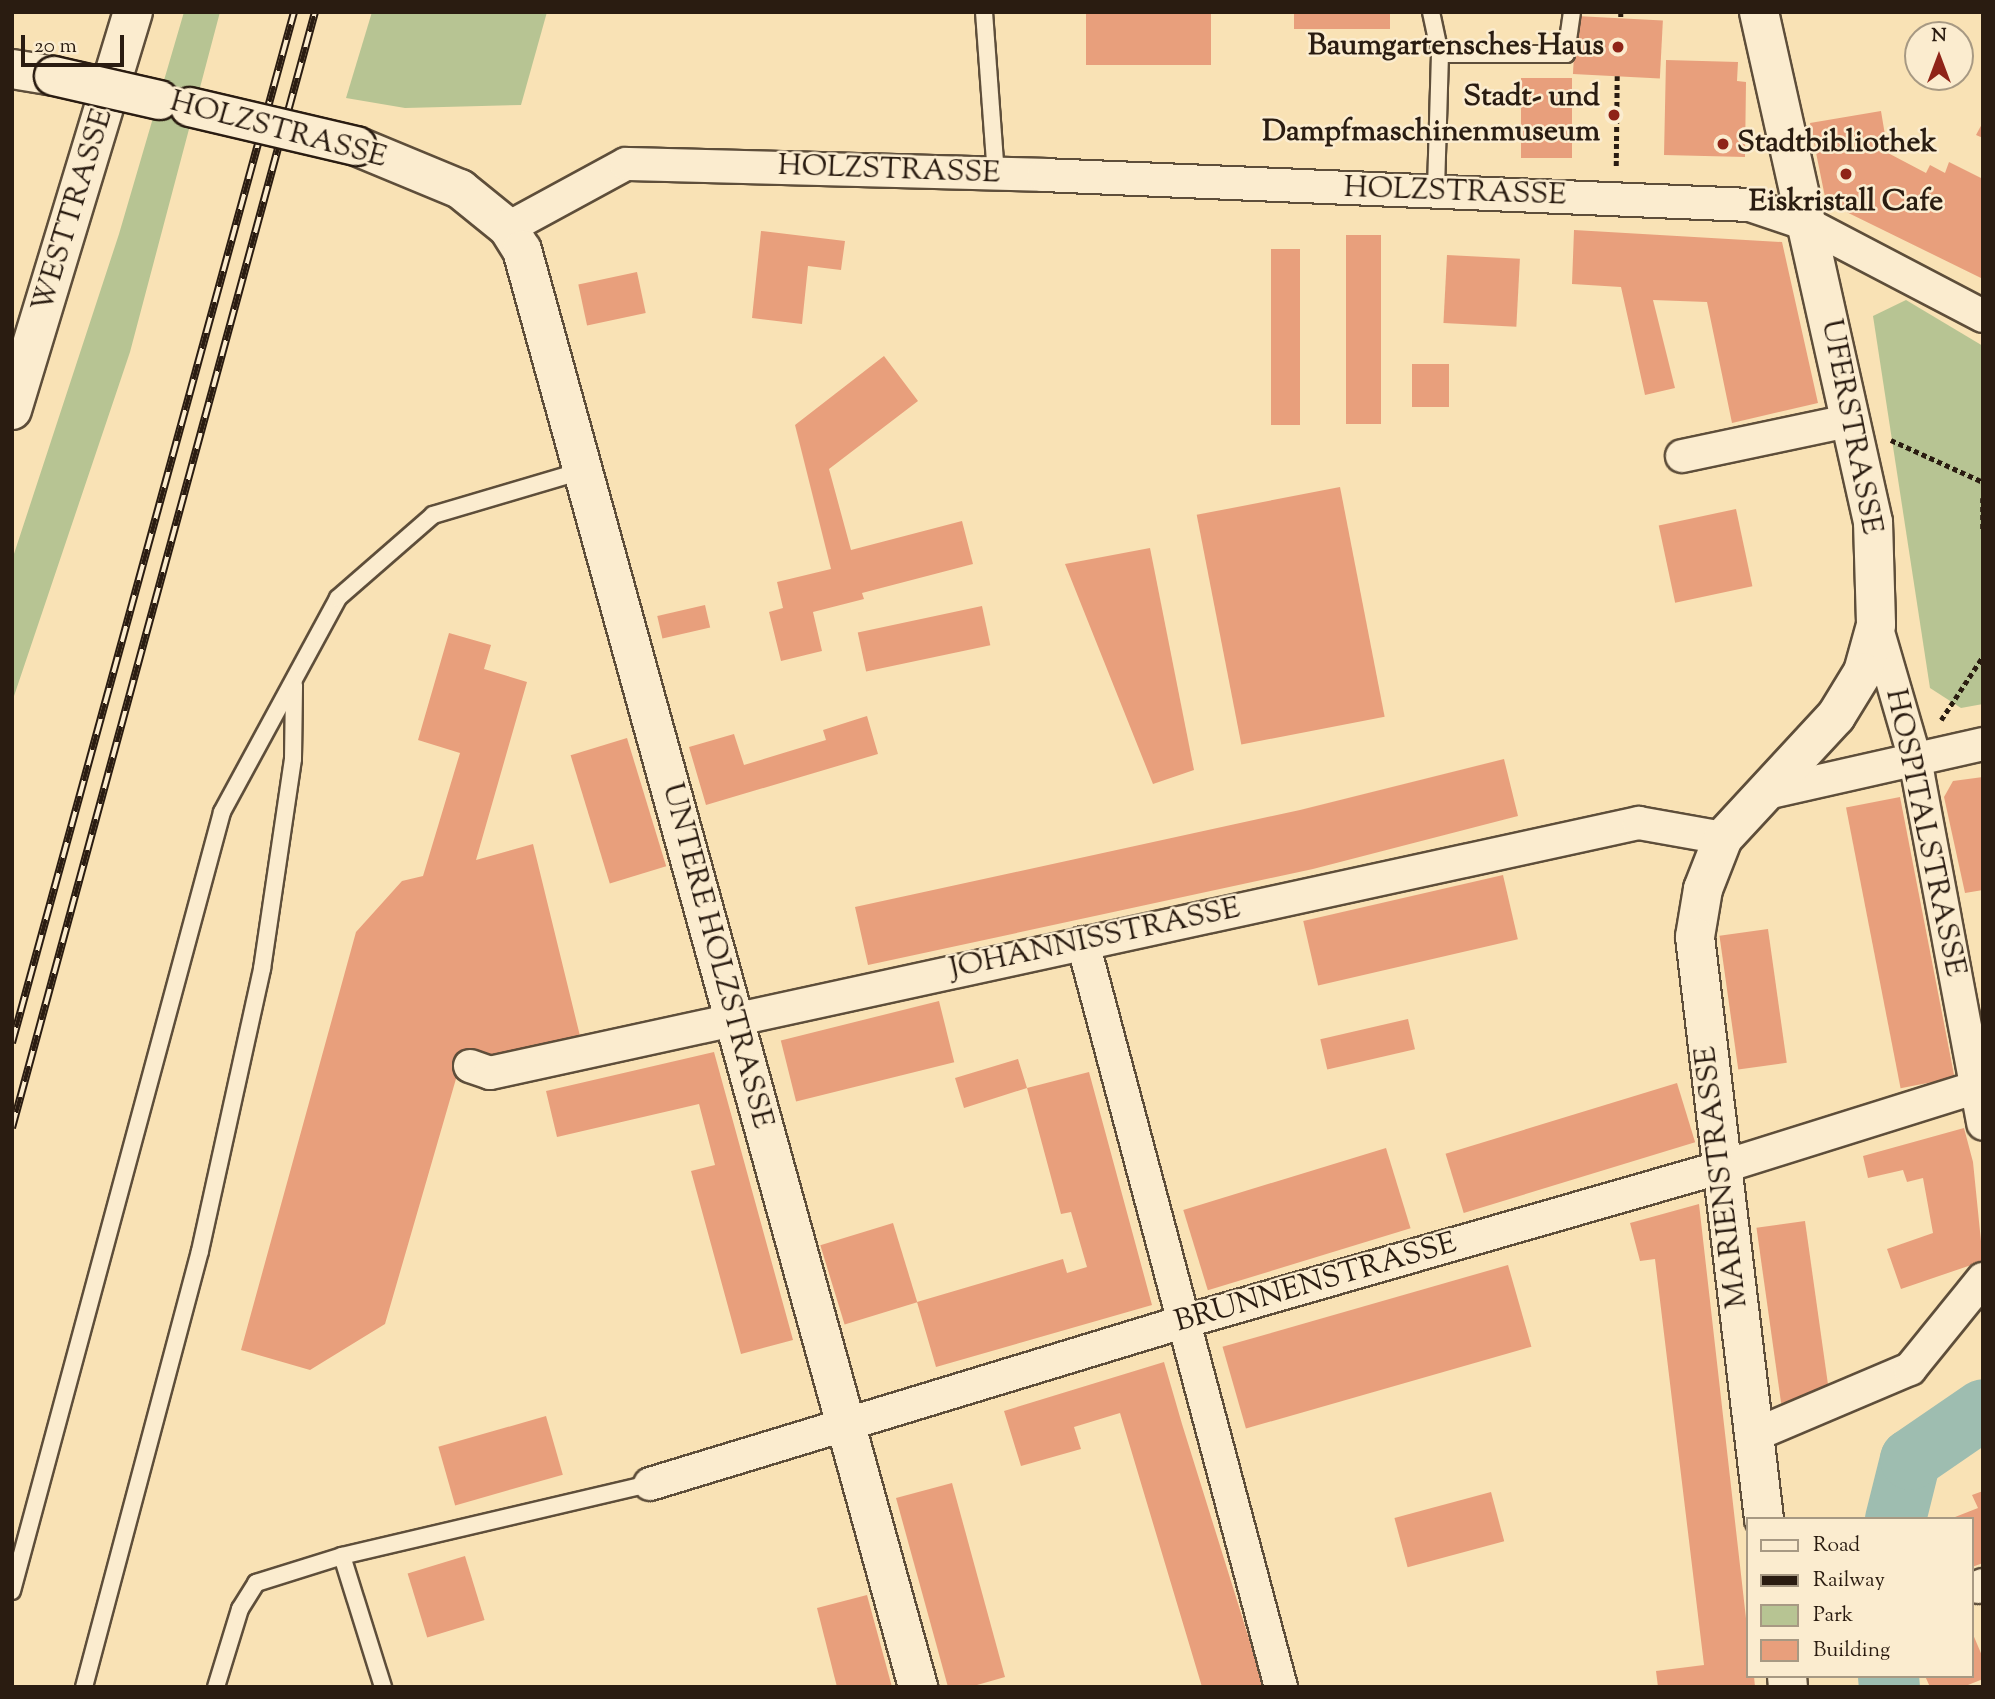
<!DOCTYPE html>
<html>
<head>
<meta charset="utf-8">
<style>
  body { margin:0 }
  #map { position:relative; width:1995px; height:1699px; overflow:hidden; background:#f9e2b5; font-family:"Sorts Mill Goudy",serif }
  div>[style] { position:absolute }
  .green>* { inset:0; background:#b7c493 }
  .river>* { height:61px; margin:-30.5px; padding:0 30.5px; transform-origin:30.5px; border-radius:30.5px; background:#9ebdb0 }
  .building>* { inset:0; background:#e89f7c; transform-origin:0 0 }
  .path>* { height:4.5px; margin-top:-2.25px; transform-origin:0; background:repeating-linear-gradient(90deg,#2a1c11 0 5px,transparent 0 8.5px) }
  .roads { filter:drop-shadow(2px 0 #5e4e3a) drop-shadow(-2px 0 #5e4e3a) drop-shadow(0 2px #5e4e3a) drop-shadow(0 -2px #5e4e3a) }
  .lane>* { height:16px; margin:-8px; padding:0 8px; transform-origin:8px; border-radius:8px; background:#fbeccf }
  .street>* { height:32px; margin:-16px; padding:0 16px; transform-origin:16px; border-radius:16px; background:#fbeccf }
  .secondary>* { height:38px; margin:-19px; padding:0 19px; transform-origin:19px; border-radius:19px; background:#fbeccf }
  .rail>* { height:8px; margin-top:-4px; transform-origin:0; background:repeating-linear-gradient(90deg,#fbeccf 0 16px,#2a1c11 0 32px); box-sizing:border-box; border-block:2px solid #2a1c11 }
  .bridges { filter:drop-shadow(2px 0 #2a1c11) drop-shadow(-2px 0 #2a1c11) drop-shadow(0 2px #2a1c11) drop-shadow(0 -2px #2a1c11) }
  .secondary-bridge>* { height:38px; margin:-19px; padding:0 19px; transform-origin:19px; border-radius:19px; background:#fbeccf }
  .dots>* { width:19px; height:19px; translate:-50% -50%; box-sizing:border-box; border:4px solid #fbeccf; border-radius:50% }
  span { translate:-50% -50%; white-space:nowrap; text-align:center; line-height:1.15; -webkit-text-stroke:5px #fbeccf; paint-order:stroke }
  .poi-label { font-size:30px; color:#2a1c11; font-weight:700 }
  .right { translate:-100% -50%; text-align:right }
  .left { translate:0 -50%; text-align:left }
  .street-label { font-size:30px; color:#2a1c11 }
  .frame { position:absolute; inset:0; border:14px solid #2a1c11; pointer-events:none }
  .legend { position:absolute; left:1746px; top:1517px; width:228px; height:161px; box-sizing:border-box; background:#fbeccf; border:2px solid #a79983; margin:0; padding:9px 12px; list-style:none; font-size:21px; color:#2a1c11 }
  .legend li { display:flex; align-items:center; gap:14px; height:35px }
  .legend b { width:35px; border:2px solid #a79983 }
  .north { position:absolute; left:1904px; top:21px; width:70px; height:70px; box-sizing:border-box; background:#fbeccf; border:2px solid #a79983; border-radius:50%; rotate:0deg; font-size:19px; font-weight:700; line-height:28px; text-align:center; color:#2a1c11 }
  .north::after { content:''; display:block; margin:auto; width:24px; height:32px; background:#8f2418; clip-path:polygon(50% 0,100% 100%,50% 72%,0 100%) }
  .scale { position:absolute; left:21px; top:35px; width:103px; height:32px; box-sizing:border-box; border:4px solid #2a1c11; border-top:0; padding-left:9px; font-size:21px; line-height:24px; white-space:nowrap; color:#2a1c11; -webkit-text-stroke:5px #fbeccf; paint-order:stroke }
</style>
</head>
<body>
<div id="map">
  <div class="green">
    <i style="clip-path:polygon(184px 12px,220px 12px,130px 352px,12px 702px,12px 560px,119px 234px)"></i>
    <i style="clip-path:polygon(372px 12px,547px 12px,521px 105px,405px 108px,346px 98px)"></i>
    <i style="clip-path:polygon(1906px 300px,1983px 346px,1983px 704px,1961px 708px,1930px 688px,1873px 316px)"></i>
  </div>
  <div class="river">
    <i style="left:1895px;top:1519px;width:62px;rotate:-76deg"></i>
    <i style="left:1910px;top:1459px;width:88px;rotate:-34.4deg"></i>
    <i style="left:1888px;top:1676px;width:11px;rotate:85deg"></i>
  </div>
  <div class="building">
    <i style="left:1086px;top:12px;width:125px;height:53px"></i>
    <i style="left:1294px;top:12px;width:96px;height:17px"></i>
    <i style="left:1576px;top:16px;width:87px;height:58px;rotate:3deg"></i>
    <i style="clip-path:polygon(1666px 60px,1738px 62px,1737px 81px,1746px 82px,1745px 157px,1664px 155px)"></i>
    <i style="left:1521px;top:78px;width:51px;height:80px"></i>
    <i style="clip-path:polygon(1881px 111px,1888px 153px,1926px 173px,1930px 165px,1945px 173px,1949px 162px,1983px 179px,1981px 278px,1826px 202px,1810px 123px)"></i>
    <i style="clip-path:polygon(1983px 122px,1983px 138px,1976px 135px)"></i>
    <i style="clip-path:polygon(1574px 230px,1782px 242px,1818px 403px,1732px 423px,1707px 302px,1653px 300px,1675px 388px,1645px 395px,1621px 287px,1572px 284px)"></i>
    <i style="clip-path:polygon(761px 231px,845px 241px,841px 270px,808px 266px,802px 324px,752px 318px)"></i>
    <i style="left:1346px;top:235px;width:35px;height:189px"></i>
    <i style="left:1271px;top:249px;width:29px;height:176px"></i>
    <i style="left:1447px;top:255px;width:73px;height:68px;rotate:3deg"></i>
    <i style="left:637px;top:272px;width:42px;height:60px;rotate:78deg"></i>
    <i style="clip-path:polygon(884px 356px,918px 401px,829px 469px,851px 550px,962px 521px,973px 564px,862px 593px,864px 599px,813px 612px,822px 651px,781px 661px,769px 612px,783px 608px,777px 582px,831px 569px,795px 425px)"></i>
    <i style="left:1412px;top:364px;width:37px;height:43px"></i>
    <i style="left:1340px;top:487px;width:234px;height:146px;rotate:79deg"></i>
    <i style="left:1736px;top:509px;width:79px;height:79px;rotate:78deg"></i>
    <i style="clip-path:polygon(1150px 548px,1194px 770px,1153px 784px,1065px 564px)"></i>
    <i style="left:705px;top:605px;width:23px;height:49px;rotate:77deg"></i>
    <i style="left:982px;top:606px;width:40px;height:127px;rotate:78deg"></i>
    <i style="clip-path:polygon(449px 633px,491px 645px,484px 669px,527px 682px,476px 860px,533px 844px,580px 1036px,460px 1065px,385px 1324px,310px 1370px,241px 1350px,356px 932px,402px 881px,423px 876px,460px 753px,418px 740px)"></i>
    <i style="clip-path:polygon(867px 716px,878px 754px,706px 805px,689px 747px,734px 734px,744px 765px,826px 740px,823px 730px)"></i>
    <i style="left:627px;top:738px;width:134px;height:59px;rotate:73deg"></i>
    <i style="clip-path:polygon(1504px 759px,1518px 816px,1313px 869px,868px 965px,855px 907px,1300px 810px)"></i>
    <i style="clip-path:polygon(1983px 777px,1983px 890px,1965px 893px,1944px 797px,1953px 781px)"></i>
    <i style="left:1900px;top:797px;width:286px;height:55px;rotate:79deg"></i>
    <i style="left:1503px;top:875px;width:66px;height:205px;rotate:77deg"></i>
    <i style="left:1768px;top:929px;width:135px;height:49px;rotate:82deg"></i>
    <i style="left:939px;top:1001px;width:63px;height:163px;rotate:76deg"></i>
    <i style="left:1408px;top:1019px;width:31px;height:90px;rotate:77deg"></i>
    <i style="clip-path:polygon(714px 1052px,793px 1340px,741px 1354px,691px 1171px,715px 1165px,699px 1104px,557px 1137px,546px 1091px)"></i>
    <i style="clip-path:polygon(1018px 1059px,1027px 1088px,1089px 1072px,1152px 1305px,936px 1367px,917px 1302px,1063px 1259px,1067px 1273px,1087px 1267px,1071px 1212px,1061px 1214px,1027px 1088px,964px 1108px,955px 1078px)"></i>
    <i style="left:1677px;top:1083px;width:62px;height:242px;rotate:73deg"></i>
    <i style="clip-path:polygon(1964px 1128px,1973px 1162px,1983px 1261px,1901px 1289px,1887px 1249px,1933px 1233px,1923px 1178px,1907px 1182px,1903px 1170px,1868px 1178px,1863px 1156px)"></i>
    <i style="left:1386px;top:1148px;width:84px;height:212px;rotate:73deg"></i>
    <i style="clip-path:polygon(1699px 1204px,1748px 1636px,1748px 1676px,1754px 1676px,1755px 1687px,1658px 1687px,1656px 1671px,1704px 1665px,1655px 1259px,1640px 1261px,1630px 1223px)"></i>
    <i style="left:1805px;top:1221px;width:177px;height:49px;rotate:82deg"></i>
    <i style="left:893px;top:1223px;width:83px;height:76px;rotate:73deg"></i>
    <i style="left:1508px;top:1265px;width:85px;height:297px;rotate:74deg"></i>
    <i style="clip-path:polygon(1164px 1362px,1182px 1424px,1264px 1687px,1202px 1687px,1120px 1413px,1074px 1427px,1081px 1449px,1021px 1466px,1004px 1411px)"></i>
    <i style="left:546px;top:1416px;width:61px;height:112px;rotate:74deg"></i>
    <i style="clip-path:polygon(952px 1483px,1005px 1677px,970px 1687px,948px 1687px,896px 1498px)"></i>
    <i style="clip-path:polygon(1983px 1491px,1983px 1563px,1972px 1567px,1972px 1519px,1950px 1519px,1978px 1508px,1972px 1495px)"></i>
    <i style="left:1491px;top:1492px;width:51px;height:100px;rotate:75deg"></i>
    <i style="left:465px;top:1556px;width:67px;height:60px;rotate:73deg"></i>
    <i style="clip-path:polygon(867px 1595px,892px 1687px,837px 1687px,817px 1608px)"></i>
    <i style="clip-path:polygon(1972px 1632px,1983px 1658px,1983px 1679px,1963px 1687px,1930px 1687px,1925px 1676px,1972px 1676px)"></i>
  </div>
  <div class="path">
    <i style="left:1621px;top:12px;width:6px;rotate:90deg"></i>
    <i style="left:1616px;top:166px;width:90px;rotate:-89.4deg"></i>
    <i style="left:1891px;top:440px;width:101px;rotate:24.5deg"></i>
    <i style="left:1983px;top:498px;width:32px;rotate:90deg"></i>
    <i style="left:1941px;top:720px;width:77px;rotate:-56.7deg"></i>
  </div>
  <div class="roads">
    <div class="lane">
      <i style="left:984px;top:12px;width:162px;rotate:85.8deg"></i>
      <i style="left:1431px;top:12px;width:43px;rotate:77.9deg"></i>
      <i style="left:1440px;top:54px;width:138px;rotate:91.7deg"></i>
      <i style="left:1440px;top:54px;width:126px"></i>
      <i style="left:1566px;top:54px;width:42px;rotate:-81.9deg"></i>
      <i style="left:342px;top:1556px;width:137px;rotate:72.6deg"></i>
      <i style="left:12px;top:1591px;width:807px;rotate:-74.91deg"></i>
      <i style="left:222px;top:812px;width:243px;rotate:-61.5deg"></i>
      <i style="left:338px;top:598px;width:126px;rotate:-41.1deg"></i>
      <i style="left:433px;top:515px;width:155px;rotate:-16.5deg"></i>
      <i style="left:84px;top:1687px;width:451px;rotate:-75.1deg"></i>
      <i style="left:200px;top:1251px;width:289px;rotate:-77.6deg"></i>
      <i style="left:262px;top:969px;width:212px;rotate:-81.6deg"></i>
      <i style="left:293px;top:759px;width:74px;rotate:-89.2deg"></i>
      <i style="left:216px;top:1687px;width:82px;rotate:-72.9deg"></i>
      <i style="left:240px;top:1609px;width:31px;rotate:-58deg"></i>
      <i style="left:256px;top:1583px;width:90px;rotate:-17.4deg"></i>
      <i style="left:342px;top:1556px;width:316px;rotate:-13.2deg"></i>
    </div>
    <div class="street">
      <i style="left:508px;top:228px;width:134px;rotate:-28.5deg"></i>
      <i style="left:626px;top:164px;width:417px;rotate:1.5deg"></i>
      <i style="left:1043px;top:175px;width:708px;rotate:2.43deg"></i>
      <i style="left:1750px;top:205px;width:62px;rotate:18.7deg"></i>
      <i style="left:1809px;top:225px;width:196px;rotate:27.6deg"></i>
      <i style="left:1682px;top:456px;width:170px;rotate:-11.9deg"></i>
      <i style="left:1876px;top:625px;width:140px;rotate:73.8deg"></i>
      <i style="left:1915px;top:759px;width:371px;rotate:79.4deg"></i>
      <i style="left:1766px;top:793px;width:222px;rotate:-12.7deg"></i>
      <i style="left:1083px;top:943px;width:770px;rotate:75.1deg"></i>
      <i style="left:470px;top:1066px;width:21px;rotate:19deg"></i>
      <i style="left:490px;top:1073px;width:1176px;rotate:-12.28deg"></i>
      <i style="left:1639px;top:823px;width:85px;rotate:10.1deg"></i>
      <i style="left:1752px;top:1436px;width:172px;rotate:-23deg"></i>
      <i style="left:1910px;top:1369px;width:116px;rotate:-51deg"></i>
      <i style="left:650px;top:1484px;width:557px;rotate:-16.91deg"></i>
      <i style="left:1183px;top:1322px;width:561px;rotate:-16.04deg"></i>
      <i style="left:1722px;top:1167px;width:274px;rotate:-17.4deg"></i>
      <i style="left:1978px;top:1587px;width:5px;rotate:-22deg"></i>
    </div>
    <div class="secondary">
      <i style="left:1759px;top:12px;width:523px;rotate:77.4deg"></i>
      <i style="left:1873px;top:522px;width:103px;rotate:88.3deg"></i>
      <i style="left:1876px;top:625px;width:49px;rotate:105.5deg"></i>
      <i style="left:1863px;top:672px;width:52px;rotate:121.5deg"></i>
      <i style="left:1836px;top:716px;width:166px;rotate:132.8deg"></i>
      <i style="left:1723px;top:838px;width:55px;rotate:111.4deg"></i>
      <i style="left:1703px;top:889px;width:49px;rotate:99.5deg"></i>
      <i style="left:1695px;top:937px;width:586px;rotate:83.24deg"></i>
      <i style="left:12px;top:69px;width:43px;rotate:9.5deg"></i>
      <i style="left:356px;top:146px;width:113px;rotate:22.5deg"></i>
      <i style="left:460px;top:189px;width:62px;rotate:39.1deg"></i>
      <i style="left:508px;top:228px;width:26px;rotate:58deg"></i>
      <i style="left:522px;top:250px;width:1491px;rotate:74.59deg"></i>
      <i style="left:12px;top:410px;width:416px;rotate:-73.1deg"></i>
      <i style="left:1787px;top:1676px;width:11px;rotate:85deg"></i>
    </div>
  </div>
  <div class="rail">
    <i style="left:12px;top:1043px;width:1069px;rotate:-74.7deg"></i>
    <i style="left:12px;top:1128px;width:1156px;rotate:-74.81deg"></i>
  </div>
  <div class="bridges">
    <div class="secondary-bridge">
      <i style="left:54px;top:76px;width:108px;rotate:12.9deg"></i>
      <i style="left:190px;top:107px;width:171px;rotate:13.2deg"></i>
    </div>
  </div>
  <div class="dots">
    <i style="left:1618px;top:47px;background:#8f2418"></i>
    <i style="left:1614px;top:115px;background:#8f2418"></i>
    <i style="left:1723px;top:144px;background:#8f2418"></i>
    <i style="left:1846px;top:174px;background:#8f2418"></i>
  </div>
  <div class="poi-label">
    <span class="right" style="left:1604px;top:47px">Baumgartensches Haus</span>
    <span class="right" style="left:1600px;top:115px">Stadt- und<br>Dampfmaschinenmuseum</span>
    <span class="left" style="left:1737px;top:144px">Stadtbibliothek</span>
    <span style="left:1846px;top:203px">Eiskristall Cafe</span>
  </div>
  <div class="street-label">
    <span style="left:278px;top:131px;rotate:15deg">HOLZSTRASSE</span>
    <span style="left:889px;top:171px;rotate:2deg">HOLZSTRASSE</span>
    <span style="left:1455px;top:193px;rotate:2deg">HOLZSTRASSE</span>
    <span style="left:74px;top:211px;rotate:-73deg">WESTTRASSE</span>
    <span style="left:1850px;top:427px;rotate:79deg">UFERSTRASSE</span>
    <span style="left:1924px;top:833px;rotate:78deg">HOSPITALSTRASSE</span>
    <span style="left:1095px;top:940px;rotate:-12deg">JOHANNISSTRASSE</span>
    <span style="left:716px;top:956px;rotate:75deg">UNTERE HOLZSTRASSE</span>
    <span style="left:1723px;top:1177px;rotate:-97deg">MARIENSTRASSE</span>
    <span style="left:1316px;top:1284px;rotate:-16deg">BRUNNENSTRASSE</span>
  </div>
  <div class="frame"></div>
  <ul class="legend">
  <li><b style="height:9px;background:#fbeccf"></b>Road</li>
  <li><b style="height:9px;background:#2a1c11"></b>Railway</li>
  <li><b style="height:19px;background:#b7c493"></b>Park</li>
  <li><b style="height:19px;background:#e89f7c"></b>Building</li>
  </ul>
  <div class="north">N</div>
  <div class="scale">20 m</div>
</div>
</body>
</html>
